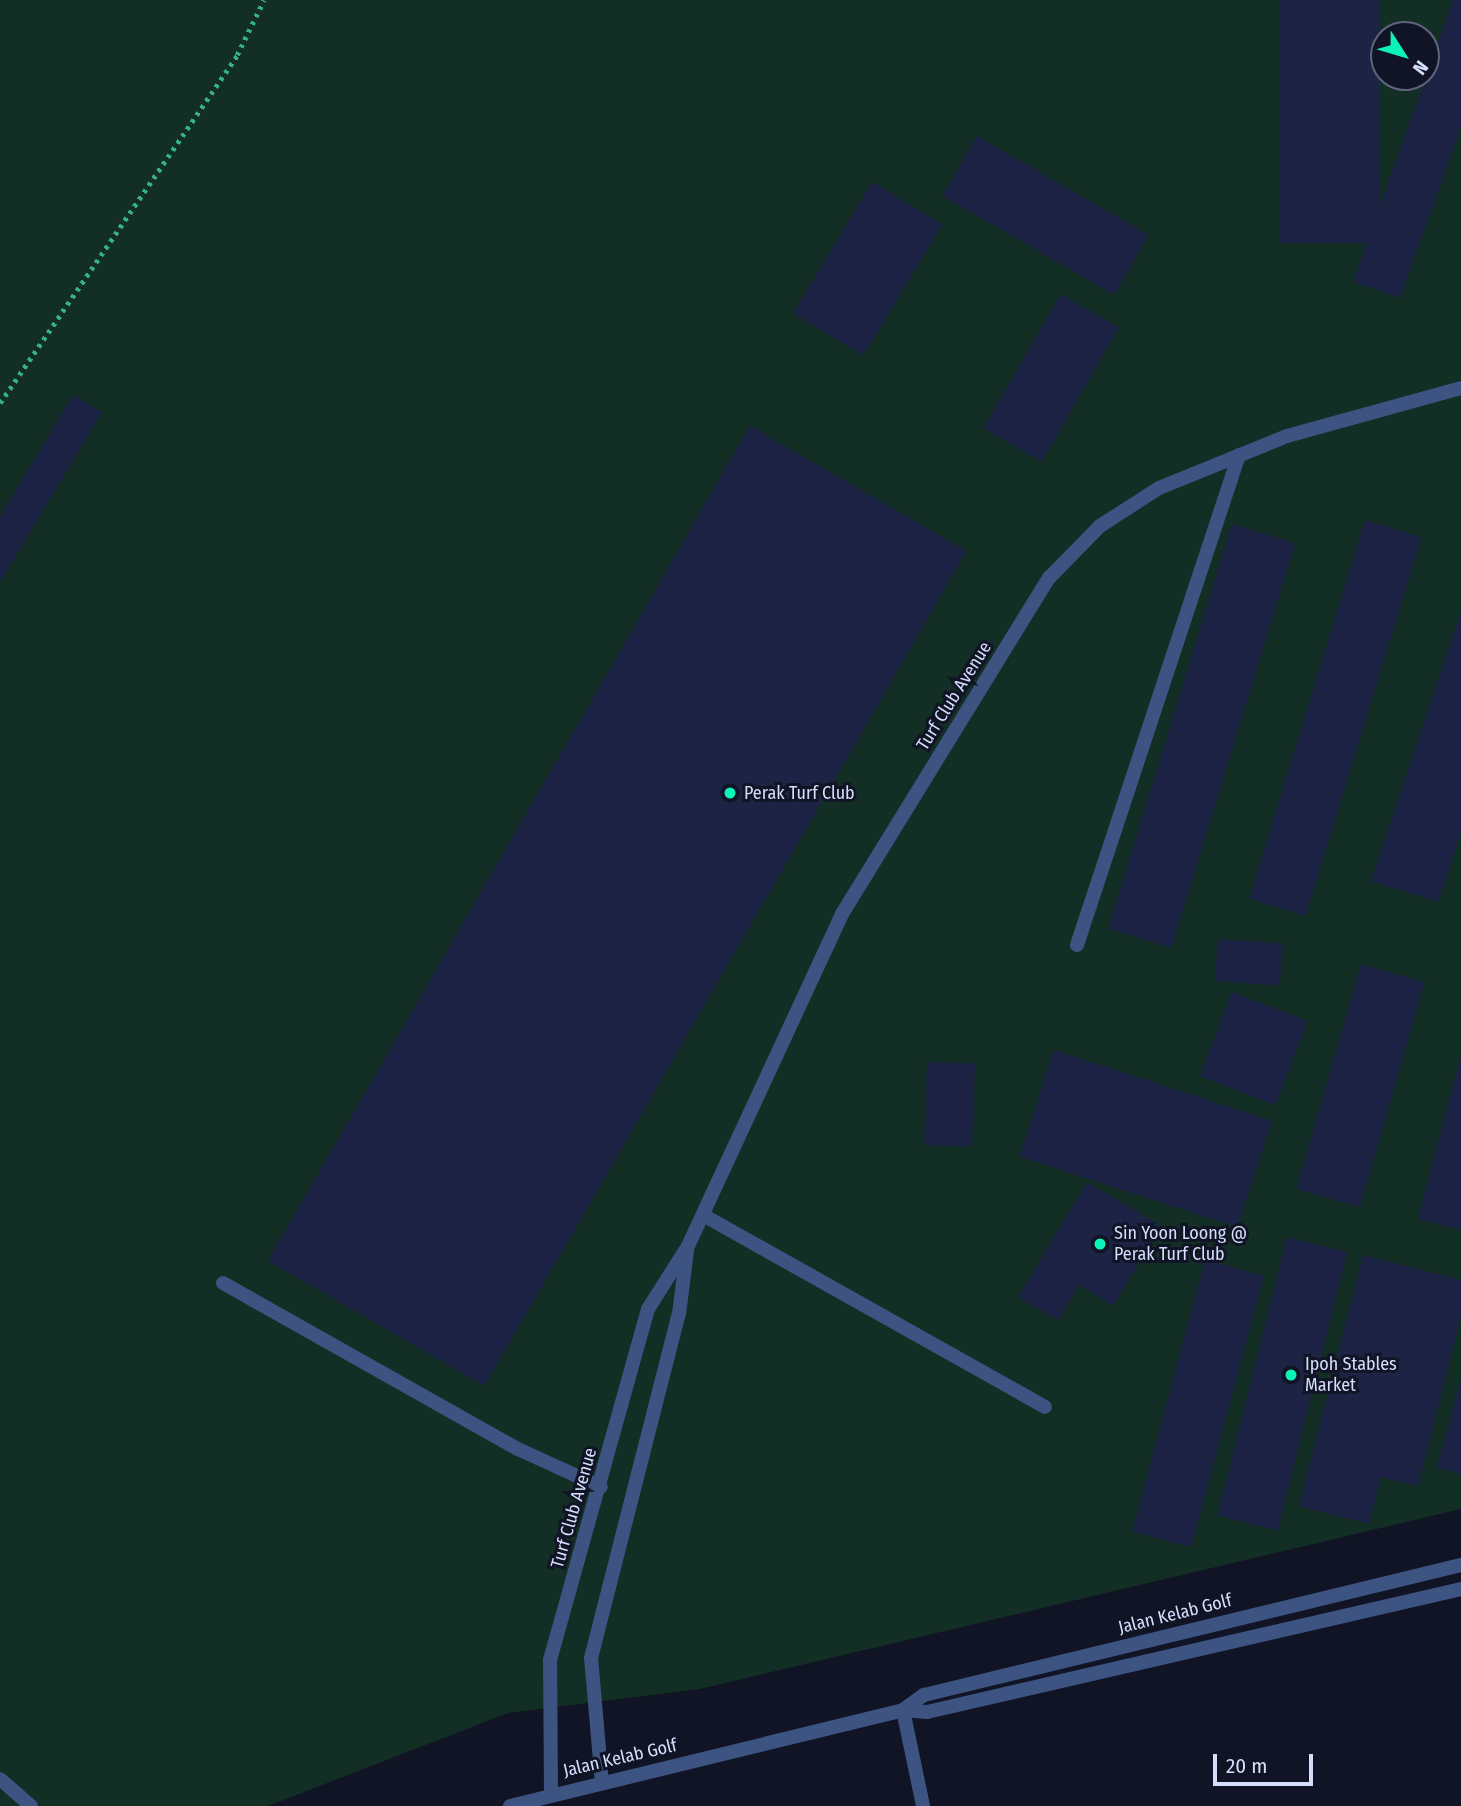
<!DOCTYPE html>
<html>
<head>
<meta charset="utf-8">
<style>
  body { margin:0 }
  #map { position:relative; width:1461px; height:1806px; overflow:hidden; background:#101425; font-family:"Fira Sans Condensed",sans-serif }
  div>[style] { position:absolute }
  .green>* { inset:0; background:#132e24 }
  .building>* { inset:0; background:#1d2345; transform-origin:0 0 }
  .path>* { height:4.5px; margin-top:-2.25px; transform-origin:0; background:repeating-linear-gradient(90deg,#35b27d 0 3.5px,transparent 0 8.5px) }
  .service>* { height:14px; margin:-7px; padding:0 7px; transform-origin:7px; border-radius:7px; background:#3d5381 }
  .minor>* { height:14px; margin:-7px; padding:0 7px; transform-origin:7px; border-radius:7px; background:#3d5381 }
  .tertiary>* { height:14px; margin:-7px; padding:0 7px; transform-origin:7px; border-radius:7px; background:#3d5381 }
  .dots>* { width:19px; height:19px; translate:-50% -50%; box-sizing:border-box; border:4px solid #101425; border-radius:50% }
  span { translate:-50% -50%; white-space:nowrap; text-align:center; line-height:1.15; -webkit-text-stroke:6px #101425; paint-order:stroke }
  .street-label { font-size:18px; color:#d5dffd }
  .poi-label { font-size:18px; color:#d5dffd }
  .left { translate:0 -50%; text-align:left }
  .north { position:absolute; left:1370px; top:21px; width:70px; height:70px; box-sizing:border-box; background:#101425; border:2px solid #5f657b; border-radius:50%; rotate:127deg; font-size:19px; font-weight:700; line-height:28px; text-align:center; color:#d5dffd }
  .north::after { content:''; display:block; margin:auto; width:24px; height:32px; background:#0bf3b7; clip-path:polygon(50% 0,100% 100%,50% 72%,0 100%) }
  .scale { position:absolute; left:1213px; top:1754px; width:100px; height:32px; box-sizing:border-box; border:4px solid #d5dffd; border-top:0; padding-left:9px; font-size:21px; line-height:24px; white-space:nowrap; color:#d5dffd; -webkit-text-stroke:5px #101425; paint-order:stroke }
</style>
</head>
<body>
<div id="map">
  <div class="green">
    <i style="clip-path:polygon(evenodd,0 0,1461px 0,1461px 1509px,700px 1689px,508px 1713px,268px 1806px,0 1806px,0 0,1384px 35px,1426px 35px,1426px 77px,1384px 77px,1384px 35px)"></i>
  </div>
  <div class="building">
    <i style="left:1279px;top:0;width:100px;height:243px"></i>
    <i style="clip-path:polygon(1453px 0,1461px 0,1461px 127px,1400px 298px,1353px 282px)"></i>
    <i style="left:977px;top:136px;width:198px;height:69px;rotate:30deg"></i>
    <i style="left:872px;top:182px;width:82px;height:153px;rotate:31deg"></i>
    <i style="left:1061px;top:294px;width:67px;height:155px;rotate:30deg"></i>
    <i style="clip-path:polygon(73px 395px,102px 412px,0 582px,0 517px)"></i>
    <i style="left:750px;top:426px;width:250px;height:964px;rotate:30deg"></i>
    <i style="left:1365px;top:520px;width:59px;height:396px;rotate:17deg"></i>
    <i style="left:1232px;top:524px;width:66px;height:423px;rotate:17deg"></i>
    <i style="clip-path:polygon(1461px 611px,1461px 833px,1438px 902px,1371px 881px)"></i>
    <i style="left:1218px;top:939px;width:65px;height:42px;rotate:4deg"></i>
    <i style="left:1361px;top:964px;width:66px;height:234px;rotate:16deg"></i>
    <i style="left:1232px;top:992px;width:81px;height:90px;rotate:21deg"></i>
    <i style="left:1054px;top:1050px;width:229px;height:112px;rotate:18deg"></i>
    <i style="clip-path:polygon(1460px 1058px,1461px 1058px,1461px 1230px,1418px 1219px)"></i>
    <i style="left:927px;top:1062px;width:48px;height:83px;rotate:2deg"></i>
    <i style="clip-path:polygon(1087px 1182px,1161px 1226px,1113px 1306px,1079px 1285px,1058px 1320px,1018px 1297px)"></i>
    <i style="left:1287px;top:1237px;width:62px;height:287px;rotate:14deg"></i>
    <i style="clip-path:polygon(1363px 1255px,1461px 1280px,1461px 1316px,1418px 1486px,1381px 1477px,1369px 1524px,1299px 1506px)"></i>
    <i style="left:1205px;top:1260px;width:61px;height:281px;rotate:15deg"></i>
    <i style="clip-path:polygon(1460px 1381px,1461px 1381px,1461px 1474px,1437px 1468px)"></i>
  </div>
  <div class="path">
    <i style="left:0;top:403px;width:421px;rotate:-55.7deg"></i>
    <i style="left:237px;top:55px;width:61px;rotate:-63.9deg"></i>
  </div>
  <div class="service">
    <i style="left:1077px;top:945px;width:516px;rotate:-71.71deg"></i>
    <i style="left:703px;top:1215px;width:392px;rotate:29.3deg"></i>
    <i style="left:223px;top:1283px;width:338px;rotate:29.4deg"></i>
    <i style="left:518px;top:1449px;width:91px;rotate:24.6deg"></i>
    <i style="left:0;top:1779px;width:41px;rotate:41.1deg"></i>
  </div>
  <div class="minor">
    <i style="left:903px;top:1710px;width:98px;rotate:78.2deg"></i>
    <i style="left:602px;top:1783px;width:125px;rotate:-95deg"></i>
    <i style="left:591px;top:1658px;width:355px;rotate:-75.7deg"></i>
    <i style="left:679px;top:1314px;width:64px;rotate:-82.8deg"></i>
    <i style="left:551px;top:1793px;width:133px;rotate:-90.4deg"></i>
    <i style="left:550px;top:1660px;width:364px;rotate:-74.4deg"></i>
    <i style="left:648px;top:1309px;width:75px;rotate:-57.6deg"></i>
    <i style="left:688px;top:1246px;width:366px;rotate:-65.1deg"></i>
    <i style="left:842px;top:914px;width:395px;rotate:-58.4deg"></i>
    <i style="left:1049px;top:578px;width:73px;rotate:-45.6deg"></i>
    <i style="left:1100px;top:526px;width:70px;rotate:-32.8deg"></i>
    <i style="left:1159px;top:488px;width:138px;rotate:-22.1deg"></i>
    <i style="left:1287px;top:436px;width:180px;rotate:-15.4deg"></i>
  </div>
  <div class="tertiary">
    <i style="left:903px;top:1710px;width:26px;rotate:-36deg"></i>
    <i style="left:924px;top:1695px;width:553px;rotate:-13.61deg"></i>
    <i style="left:510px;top:1806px;width:405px;rotate:-13.7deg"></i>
    <i style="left:903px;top:1710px;width:24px;rotate:5deg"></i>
    <i style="left:927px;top:1712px;width:548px;rotate:-12.97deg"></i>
  </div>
  <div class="dots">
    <i style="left:730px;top:793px;background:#0bf3b7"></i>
    <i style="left:1100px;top:1244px;background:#0bf3b7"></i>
    <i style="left:1291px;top:1375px;background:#0bf3b7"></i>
  </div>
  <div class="street-label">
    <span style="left:954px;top:696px;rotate:-58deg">Turf Club Avenue</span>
    <span style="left:574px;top:1508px;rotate:-74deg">Turf Club Avenue</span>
    <span style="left:1175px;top:1614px;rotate:-14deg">Jalan Kelab Golf</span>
    <span style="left:620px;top:1758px;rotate:-13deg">Jalan Kelab Golf</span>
  </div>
  <div class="poi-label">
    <span class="left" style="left:744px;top:793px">Perak Turf Club</span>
    <span class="left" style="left:1114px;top:1244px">Sin Yoon Loong @<br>Perak Turf Club</span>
    <span class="left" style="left:1305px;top:1375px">Ipoh Stables<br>Market</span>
  </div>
  <div class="north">N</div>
  <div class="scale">20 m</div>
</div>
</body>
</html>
